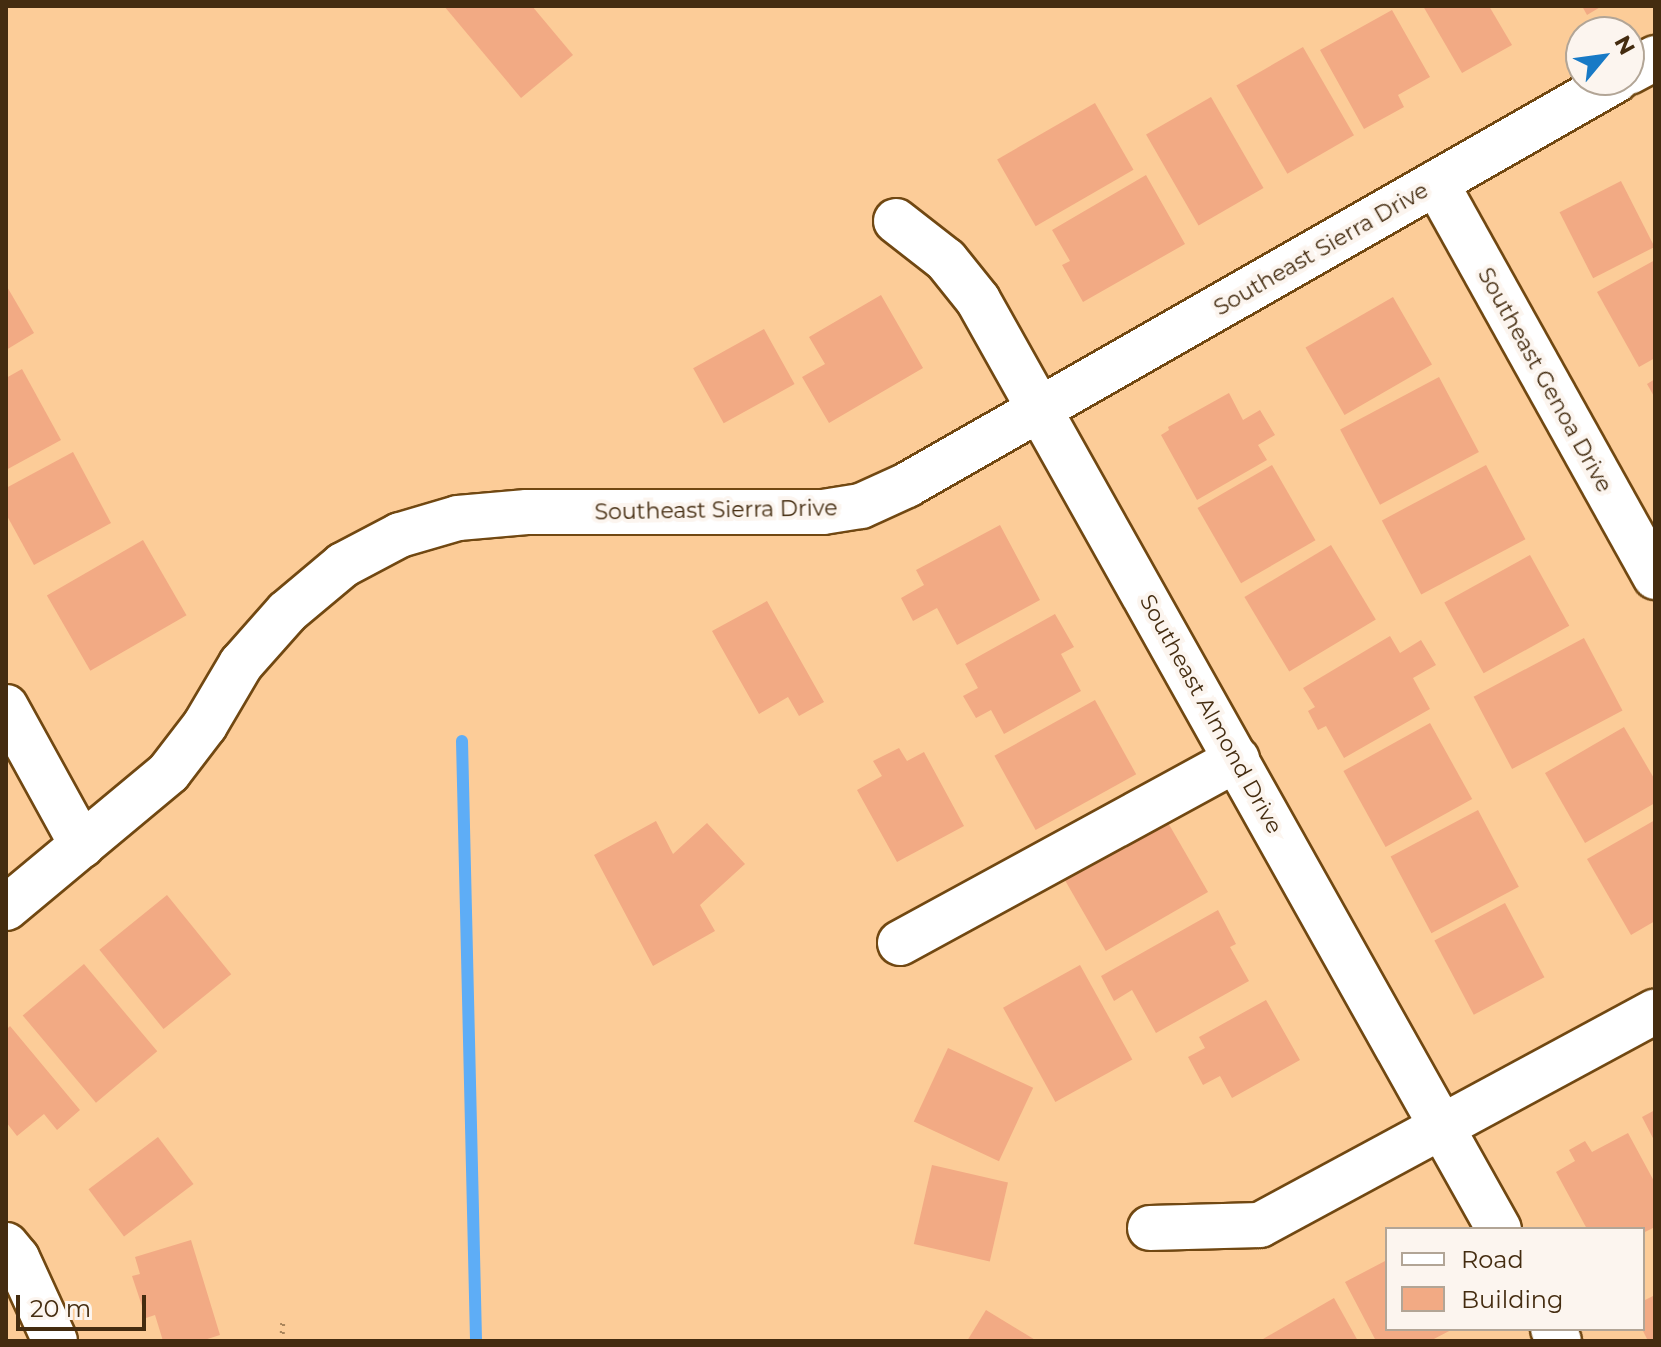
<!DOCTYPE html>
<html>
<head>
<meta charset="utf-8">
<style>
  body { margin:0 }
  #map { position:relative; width:1661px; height:1347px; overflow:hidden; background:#fccc98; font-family:Montserrat,sans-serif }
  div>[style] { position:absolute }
  .stream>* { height:12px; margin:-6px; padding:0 6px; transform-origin:6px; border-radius:6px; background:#5eadf6 }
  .building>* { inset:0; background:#f2aa84; transform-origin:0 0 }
  .path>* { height:5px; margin-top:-2.5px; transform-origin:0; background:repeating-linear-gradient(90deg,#aa855b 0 2px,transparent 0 8px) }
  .roads { filter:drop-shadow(2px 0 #714812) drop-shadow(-2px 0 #714812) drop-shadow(0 2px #714812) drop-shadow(0 -2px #714812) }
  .minor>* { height:44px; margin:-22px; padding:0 22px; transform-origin:22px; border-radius:22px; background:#fff }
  span { translate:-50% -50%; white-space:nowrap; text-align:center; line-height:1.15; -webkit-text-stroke:8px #fcf5ef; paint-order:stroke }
  .street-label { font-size:22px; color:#442c10 }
  .frame { position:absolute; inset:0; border:8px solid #442c10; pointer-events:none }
  .legend { position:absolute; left:1385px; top:1227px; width:260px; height:104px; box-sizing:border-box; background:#fcf5ef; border:2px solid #b2a596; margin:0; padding:10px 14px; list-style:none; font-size:24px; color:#442c10 }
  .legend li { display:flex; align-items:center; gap:16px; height:40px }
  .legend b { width:40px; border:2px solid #b2a596 }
  .north { position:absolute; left:1565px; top:16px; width:80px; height:80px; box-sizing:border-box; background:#fcf5ef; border:2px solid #b2a596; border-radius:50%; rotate:61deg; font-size:22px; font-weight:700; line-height:32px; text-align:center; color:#442c10 }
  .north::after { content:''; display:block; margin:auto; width:28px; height:36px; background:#187ac6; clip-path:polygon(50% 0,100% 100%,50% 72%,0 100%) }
  .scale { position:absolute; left:16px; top:1295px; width:130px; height:36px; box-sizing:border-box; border:4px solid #442c10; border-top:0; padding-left:10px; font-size:24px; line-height:28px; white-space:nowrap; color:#442c10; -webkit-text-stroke:6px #fcf5ef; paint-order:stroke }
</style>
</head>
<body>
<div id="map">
  <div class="stream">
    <i style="left:462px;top:741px;width:600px;rotate:88.66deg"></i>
  </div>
  <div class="building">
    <i style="clip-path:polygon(444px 6px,532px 6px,573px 55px,521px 98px)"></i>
    <i style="clip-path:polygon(1423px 6px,1489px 6px,1512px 45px,1462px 73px)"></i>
    <i style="clip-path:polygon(1582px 6px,1602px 6px,1587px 15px)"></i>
    <i style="clip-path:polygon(1392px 10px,1430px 77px,1398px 95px,1404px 107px,1364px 129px,1320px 50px)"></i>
    <i style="left:1303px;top:47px;width:102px;height:77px;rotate:60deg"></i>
    <i style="left:1211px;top:97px;width:105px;height:75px;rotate:60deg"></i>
    <i style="left:1095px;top:103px;width:77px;height:113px;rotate:60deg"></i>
    <i style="clip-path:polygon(1146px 175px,1185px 244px,1083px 302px,1062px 265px,1070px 261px,1052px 230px)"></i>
    <i style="left:1621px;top:181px;width:74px;height:69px;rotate:63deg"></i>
    <i style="clip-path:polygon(1655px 260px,1655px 358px,1639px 367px,1597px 292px)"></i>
    <i style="clip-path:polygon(6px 285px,34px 333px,6px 350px)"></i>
    <i style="clip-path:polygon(881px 295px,923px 368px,829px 423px,802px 377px,825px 364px,809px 337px)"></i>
    <i style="left:1393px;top:297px;width:78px;height:101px;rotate:60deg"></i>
    <i style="left:764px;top:329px;width:63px;height:81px;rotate:61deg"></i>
    <i style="clip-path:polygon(22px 369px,61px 440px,6px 470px,6px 378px)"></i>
    <i style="left:1439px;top:377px;width:85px;height:112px;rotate:62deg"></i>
    <i style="clip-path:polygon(1655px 379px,1655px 398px,1647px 384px)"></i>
    <i style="clip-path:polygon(1229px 393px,1243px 420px,1260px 410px,1275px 435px,1258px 445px,1267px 460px,1197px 500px,1161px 435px,1169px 430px,1168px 427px)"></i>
    <i style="clip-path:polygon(73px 452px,111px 523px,34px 565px,6px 514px,6px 488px)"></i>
    <i style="left:1272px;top:465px;width:87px;height:86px;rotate:60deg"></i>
    <i style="left:1486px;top:465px;width:84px;height:118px;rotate:62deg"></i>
    <i style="clip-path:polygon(1000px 525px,1040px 600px,957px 645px,937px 608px,913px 621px,901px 598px,924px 585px,916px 570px)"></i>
    <i style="left:143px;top:540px;width:87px;height:111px;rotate:60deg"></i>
    <i style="left:1331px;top:545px;width:87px;height:101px;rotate:59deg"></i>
    <i style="left:1530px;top:555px;width:81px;height:98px;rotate:61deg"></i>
    <i style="clip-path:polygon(767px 601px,824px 702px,799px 716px,788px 697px,759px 714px,712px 631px)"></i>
    <i style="clip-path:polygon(1055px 614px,1074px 647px,1061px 654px,1081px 691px,1004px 734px,991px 710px,976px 718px,963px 696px,978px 688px,965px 664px)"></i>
    <i style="clip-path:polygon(1390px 636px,1400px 653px,1421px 640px,1436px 665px,1413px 678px,1430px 709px,1344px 758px,1326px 726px,1318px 730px,1308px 711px,1315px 707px,1303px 688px)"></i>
    <i style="left:1584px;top:638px;width:82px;height:125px;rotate:62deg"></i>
    <i style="left:1095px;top:700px;width:85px;height:115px;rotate:61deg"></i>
    <i style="left:1430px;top:723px;width:87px;height:99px;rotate:61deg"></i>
    <i style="clip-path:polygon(1624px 727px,1655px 780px,1655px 803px,1585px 843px,1545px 773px)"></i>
    <i style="clip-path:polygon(899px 748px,907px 761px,924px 752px,964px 826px,897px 862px,857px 790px,882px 776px,873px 761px)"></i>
    <i style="left:1478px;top:810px;width:87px;height:99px;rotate:62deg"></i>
    <i style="clip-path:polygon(1655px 820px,1655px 921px,1631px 935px,1587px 859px)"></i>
    <i style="clip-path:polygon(656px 821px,673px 854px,707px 823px,745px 864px,700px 905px,715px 931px,653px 966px,594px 855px)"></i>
    <i style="left:1167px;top:821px;width:82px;height:118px;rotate:60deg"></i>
    <i style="left:167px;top:895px;width:102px;height:87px;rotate:51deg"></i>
    <i style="left:1505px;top:903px;width:84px;height:80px;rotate:62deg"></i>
    <i style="clip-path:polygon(1218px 910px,1236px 944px,1230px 947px,1249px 981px,1156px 1033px,1132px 990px,1114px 1001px,1101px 976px)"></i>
    <i style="left:84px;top:964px;width:114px;height:80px;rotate:50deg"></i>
    <i style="left:1080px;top:965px;width:108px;height:88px;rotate:61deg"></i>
    <i style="clip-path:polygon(1266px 1000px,1300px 1060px,1232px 1098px,1220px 1076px,1203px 1085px,1188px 1057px,1205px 1048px,1199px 1037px)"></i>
    <i style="clip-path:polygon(10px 1026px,80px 1110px,57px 1130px,44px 1114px,17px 1136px,6px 1122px,6px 1030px)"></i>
    <i style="left:948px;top:1048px;width:94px;height:81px;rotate:25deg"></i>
    <i style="clip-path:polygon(1655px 1110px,1655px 1142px,1642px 1117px)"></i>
    <i style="clip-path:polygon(1628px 1133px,1655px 1183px,1655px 1227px,1643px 1233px,1643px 1229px,1587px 1229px,1556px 1172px,1575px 1161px,1569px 1150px,1585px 1141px,1592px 1152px)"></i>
    <i style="left:158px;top:1137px;width:59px;height:87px;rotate:53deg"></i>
    <i style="left:932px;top:1165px;width:78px;height:81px;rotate:13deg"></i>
    <i style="clip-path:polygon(191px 1240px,220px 1335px,201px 1341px,163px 1341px,155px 1315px,146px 1318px,132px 1276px,140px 1274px,135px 1257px)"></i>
    <i style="clip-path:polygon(1387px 1260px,1387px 1329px,1453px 1329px,1430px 1341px,1376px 1341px,1345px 1282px)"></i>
    <i style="clip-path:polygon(1655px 1295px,1655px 1341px,1648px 1341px,1642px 1329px,1643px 1301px)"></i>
    <i style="clip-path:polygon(1334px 1298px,1358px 1341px,1264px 1341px,1263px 1339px)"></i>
    <i style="clip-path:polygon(986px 1310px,1037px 1341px,967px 1341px)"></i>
  </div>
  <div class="path">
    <i style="left:282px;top:1341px;width:23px;rotate:-88deg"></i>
  </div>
  <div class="roads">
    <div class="minor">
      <i style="left:1629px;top:72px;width:30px;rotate:-28deg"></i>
      <i style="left:1436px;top:183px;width:451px;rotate:60.9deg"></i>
      <i style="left:896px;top:221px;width:63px;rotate:38deg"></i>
      <i style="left:946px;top:260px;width:51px;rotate:51.3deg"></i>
      <i style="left:978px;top:300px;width:1065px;rotate:60.72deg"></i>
      <i style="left:6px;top:707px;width:158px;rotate:61.2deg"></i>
      <i style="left:6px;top:908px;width:212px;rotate:-39.8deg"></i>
      <i style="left:169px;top:772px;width:59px;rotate:-52.5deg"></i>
      <i style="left:205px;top:725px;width:71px;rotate:-59.5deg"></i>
      <i style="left:241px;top:664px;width:69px;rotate:-48.5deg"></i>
      <i style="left:287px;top:612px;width:73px;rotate:-40deg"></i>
      <i style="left:343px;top:565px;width:64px;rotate:-27.8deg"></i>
      <i style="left:400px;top:535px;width:60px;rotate:-16.3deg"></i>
      <i style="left:458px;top:518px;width:69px;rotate:-5deg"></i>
      <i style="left:527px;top:512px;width:296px"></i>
      <i style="left:823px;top:512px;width:38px;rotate:-9deg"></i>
      <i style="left:861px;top:506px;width:51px;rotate:-24.5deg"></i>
      <i style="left:907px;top:485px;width:817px;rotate:-29.74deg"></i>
      <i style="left:900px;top:943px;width:384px;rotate:-28.6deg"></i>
      <i style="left:1150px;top:1228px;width:110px;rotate:-1.6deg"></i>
      <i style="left:1260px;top:1225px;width:449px;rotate:-28.4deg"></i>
      <i style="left:6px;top:1245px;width:17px;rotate:50deg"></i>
      <i style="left:17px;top:1258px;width:91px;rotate:65.4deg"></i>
      <i style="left:1553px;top:1329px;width:13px;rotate:63deg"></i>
    </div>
  </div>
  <div class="street-label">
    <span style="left:1321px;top:249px;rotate:-30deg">Southeast Sierra Drive</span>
    <span style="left:1545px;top:380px;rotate:61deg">Southeast Genoa Drive</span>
    <span style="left:716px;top:510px;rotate:-1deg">Southeast Sierra Drive</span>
    <span style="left:1211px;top:714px;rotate:61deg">Southeast Almond Drive</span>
  </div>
  <div class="frame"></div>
  <ul class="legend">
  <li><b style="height:10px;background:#fff"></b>Road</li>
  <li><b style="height:22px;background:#f2aa84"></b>Building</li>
  </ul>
  <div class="north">N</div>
  <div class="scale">20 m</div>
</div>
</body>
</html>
